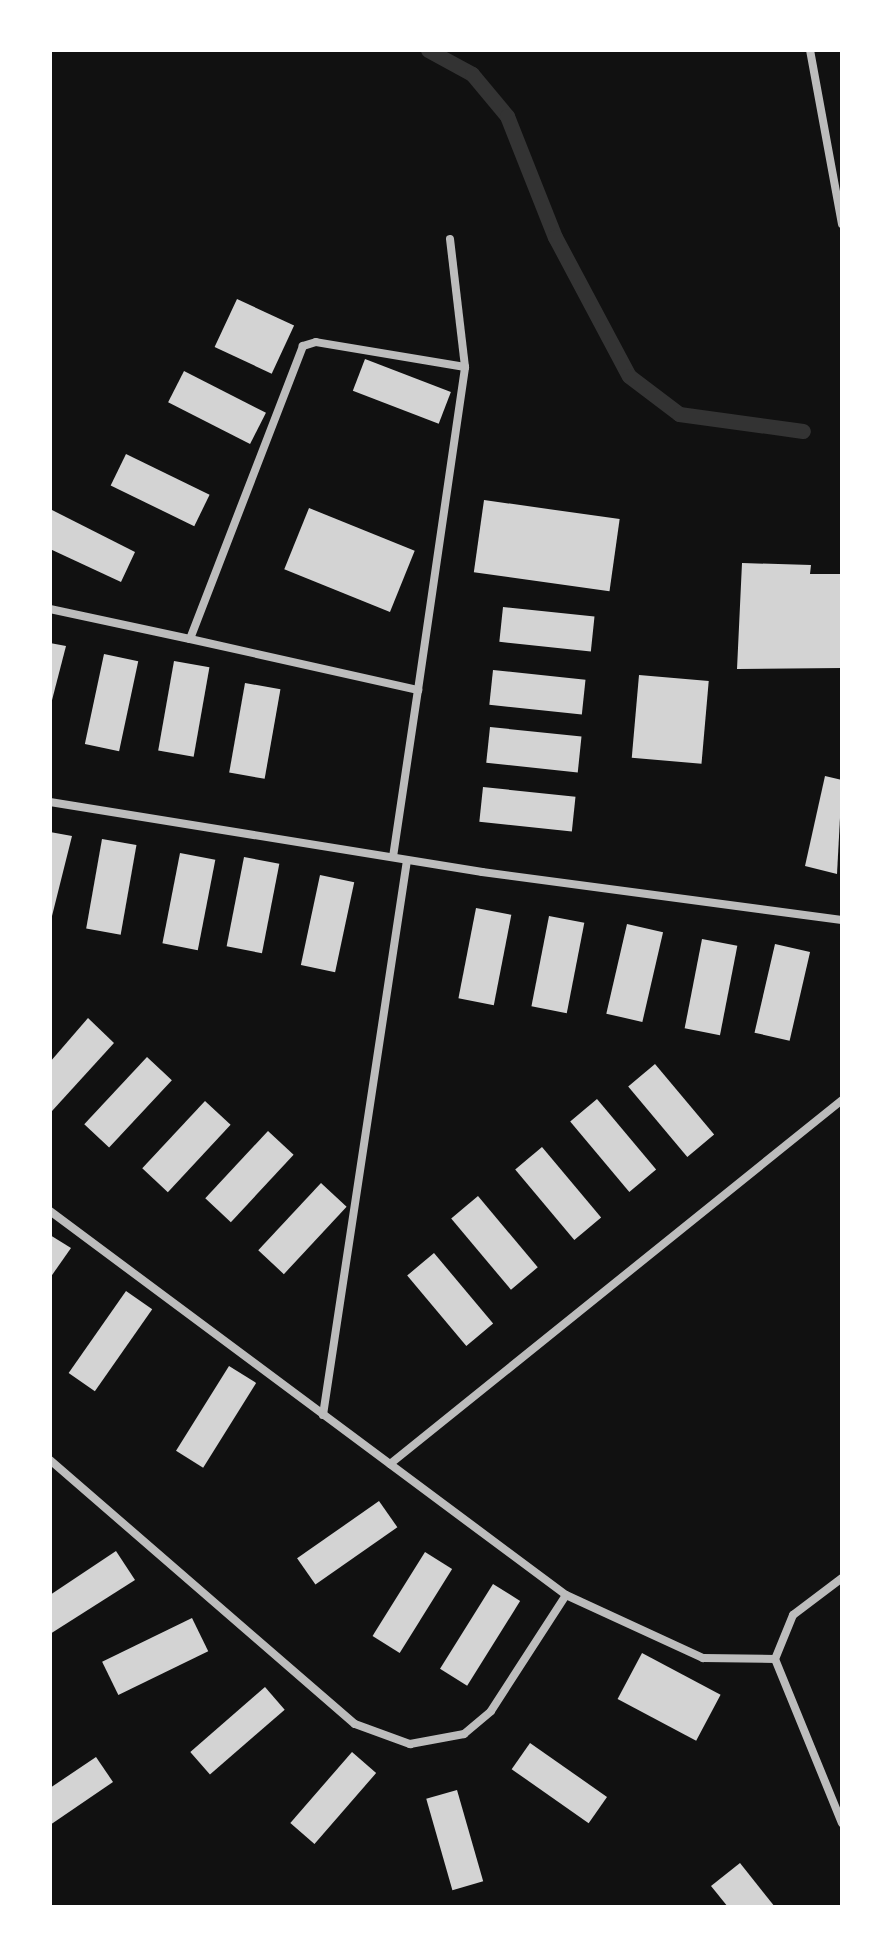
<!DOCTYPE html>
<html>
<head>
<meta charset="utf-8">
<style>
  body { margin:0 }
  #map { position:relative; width:892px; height:1957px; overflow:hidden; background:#111; font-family:Signika,sans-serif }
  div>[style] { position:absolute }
  .stream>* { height:15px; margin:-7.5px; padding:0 7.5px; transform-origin:7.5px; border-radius:7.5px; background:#333 }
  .building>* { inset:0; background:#d3d3d3; transform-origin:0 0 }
  .service>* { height:8px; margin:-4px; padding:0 4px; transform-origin:4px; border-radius:4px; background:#bcbcbc }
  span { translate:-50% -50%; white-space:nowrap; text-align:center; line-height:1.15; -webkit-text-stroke:9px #fff; paint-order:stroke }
  .frame { position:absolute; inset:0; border:52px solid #fff; pointer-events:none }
</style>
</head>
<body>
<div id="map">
  <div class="stream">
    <i style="left:428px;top:50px;width:50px;rotate:28.6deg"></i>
    <i style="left:472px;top:74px;width:55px;rotate:50.2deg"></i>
    <i style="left:507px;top:116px;width:130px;rotate:68.4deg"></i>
    <i style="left:555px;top:237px;width:157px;rotate:62deg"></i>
    <i style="left:629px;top:376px;width:63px;rotate:37.2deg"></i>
    <i style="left:679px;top:414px;width:125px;rotate:7.8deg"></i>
  </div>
  <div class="building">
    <i style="left:237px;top:299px;width:63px;height:53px;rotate:25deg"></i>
    <i style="left:365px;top:359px;width:92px;height:34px;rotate:21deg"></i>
    <i style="left:184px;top:371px;width:92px;height:35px;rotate:27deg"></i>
    <i style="left:126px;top:454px;width:93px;height:35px;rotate:26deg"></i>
    <i style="left:484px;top:500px;width:137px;height:73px;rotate:8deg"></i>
    <i style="left:309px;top:508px;width:114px;height:66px;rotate:22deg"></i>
    <i style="clip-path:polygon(52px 510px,135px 552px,121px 582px,50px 549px)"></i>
    <i style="clip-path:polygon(742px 563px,811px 565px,810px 574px,842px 574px,842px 668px,737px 669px)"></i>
    <i style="left:503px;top:607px;width:92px;height:35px;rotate:6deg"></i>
    <i style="clip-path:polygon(50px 643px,66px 646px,51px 704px,50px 704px)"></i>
    <i style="left:104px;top:654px;width:35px;height:92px;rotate:12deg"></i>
    <i style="left:174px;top:661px;width:36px;height:91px;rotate:10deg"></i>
    <i style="left:493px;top:670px;width:93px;height:35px;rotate:6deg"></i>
    <i style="left:639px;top:675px;width:70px;height:83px;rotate:5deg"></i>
    <i style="left:245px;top:683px;width:36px;height:91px;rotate:10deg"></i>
    <i style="left:490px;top:727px;width:92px;height:36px;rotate:6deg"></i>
    <i style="clip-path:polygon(825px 776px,842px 780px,837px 874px,805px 866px)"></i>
    <i style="left:483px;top:787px;width:93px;height:35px;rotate:6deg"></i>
    <i style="clip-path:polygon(50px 832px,72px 836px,51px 920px,50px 919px)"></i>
    <i style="left:102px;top:839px;width:35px;height:91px;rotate:10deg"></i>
    <i style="left:180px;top:853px;width:36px;height:92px;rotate:11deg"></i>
    <i style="left:244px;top:857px;width:36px;height:91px;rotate:11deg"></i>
    <i style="left:320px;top:875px;width:35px;height:92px;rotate:12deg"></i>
    <i style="left:476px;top:908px;width:36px;height:92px;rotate:11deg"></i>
    <i style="left:549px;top:916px;width:36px;height:92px;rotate:11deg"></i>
    <i style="left:627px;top:924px;width:37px;height:92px;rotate:13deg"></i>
    <i style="left:702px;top:939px;width:36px;height:91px;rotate:11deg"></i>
    <i style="left:775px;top:944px;width:36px;height:91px;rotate:13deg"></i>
    <i style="clip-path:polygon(88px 1018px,114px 1043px,52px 1111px,50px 1062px)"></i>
    <i style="left:147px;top:1057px;width:34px;height:92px;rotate:43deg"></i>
    <i style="left:655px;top:1064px;width:92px;height:35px;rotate:50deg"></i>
    <i style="left:597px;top:1099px;width:92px;height:35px;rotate:50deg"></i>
    <i style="left:205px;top:1101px;width:35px;height:92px;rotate:43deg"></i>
    <i style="left:268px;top:1131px;width:35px;height:92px;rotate:43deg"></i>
    <i style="left:542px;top:1147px;width:92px;height:35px;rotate:50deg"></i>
    <i style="left:321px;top:1183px;width:35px;height:92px;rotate:43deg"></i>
    <i style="left:478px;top:1196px;width:93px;height:35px;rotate:50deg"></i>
    <i style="clip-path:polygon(50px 1235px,71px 1248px,50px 1278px)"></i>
    <i style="left:434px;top:1253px;width:92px;height:35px;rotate:50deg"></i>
    <i style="left:126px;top:1291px;width:32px;height:100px;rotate:35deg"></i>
    <i style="left:229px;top:1366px;width:32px;height:100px;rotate:32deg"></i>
    <i style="left:379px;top:1501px;width:32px;height:100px;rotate:55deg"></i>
    <i style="clip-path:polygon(116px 1551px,135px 1580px,50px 1634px,50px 1595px)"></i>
    <i style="left:425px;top:1552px;width:32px;height:99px;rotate:32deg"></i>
    <i style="left:493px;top:1584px;width:32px;height:100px;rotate:32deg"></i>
    <i style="left:192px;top:1618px;width:37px;height:100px;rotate:64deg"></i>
    <i style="left:642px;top:1653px;width:89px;height:52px;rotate:28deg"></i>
    <i style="left:265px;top:1687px;width:30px;height:99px;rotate:49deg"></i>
    <i style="left:530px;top:1743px;width:94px;height:32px;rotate:35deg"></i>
    <i style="left:352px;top:1752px;width:32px;height:94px;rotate:41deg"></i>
    <i style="clip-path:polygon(96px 1757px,113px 1782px,50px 1825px,50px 1788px)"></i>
    <i style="left:457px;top:1790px;width:95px;height:32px;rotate:74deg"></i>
    <i style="clip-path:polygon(740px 1863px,775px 1907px,728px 1907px,711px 1886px)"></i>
  </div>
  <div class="service">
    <i style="left:810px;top:50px;width:177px;rotate:79.6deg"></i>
    <i style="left:450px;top:239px;width:129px;rotate:83.3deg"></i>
    <i style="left:50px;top:609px;width:143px;rotate:12.1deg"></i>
    <i style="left:50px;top:802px;width:438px;rotate:9.2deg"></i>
    <i style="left:482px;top:872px;width:363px;rotate:7.6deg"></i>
    <i style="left:393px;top:857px;width:169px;rotate:-81.5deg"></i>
    <i style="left:418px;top:690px;width:326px;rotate:-81.7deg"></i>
    <i style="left:465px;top:367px;width:151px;rotate:-170.5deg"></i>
    <i style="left:316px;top:342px;width:14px;rotate:163deg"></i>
    <i style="left:303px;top:346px;width:314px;rotate:111.1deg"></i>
    <i style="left:190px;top:639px;width:234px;rotate:12.6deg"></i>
    <i style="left:50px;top:1211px;width:643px;rotate:36.66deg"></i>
    <i style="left:566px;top:1595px;width:151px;rotate:24.7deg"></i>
    <i style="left:703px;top:1658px;width:72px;rotate:0.8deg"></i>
    <i style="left:323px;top:1415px;width:561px;rotate:-81.39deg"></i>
    <i style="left:50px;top:1460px;width:403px;rotate:40.9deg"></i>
    <i style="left:355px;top:1724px;width:59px;rotate:20deg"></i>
    <i style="left:410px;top:1744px;width:55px;rotate:-10.5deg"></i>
    <i style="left:464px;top:1734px;width:35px;rotate:-40deg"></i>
    <i style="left:491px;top:1711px;width:138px;rotate:-57.1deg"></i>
    <i style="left:390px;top:1464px;width:580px;rotate:-38.84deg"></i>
    <i style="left:842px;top:1578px;width:61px;rotate:142.9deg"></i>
    <i style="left:793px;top:1615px;width:48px;rotate:112.2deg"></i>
    <i style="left:775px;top:1659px;width:177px;rotate:67.8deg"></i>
  </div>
  <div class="frame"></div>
</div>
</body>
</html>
